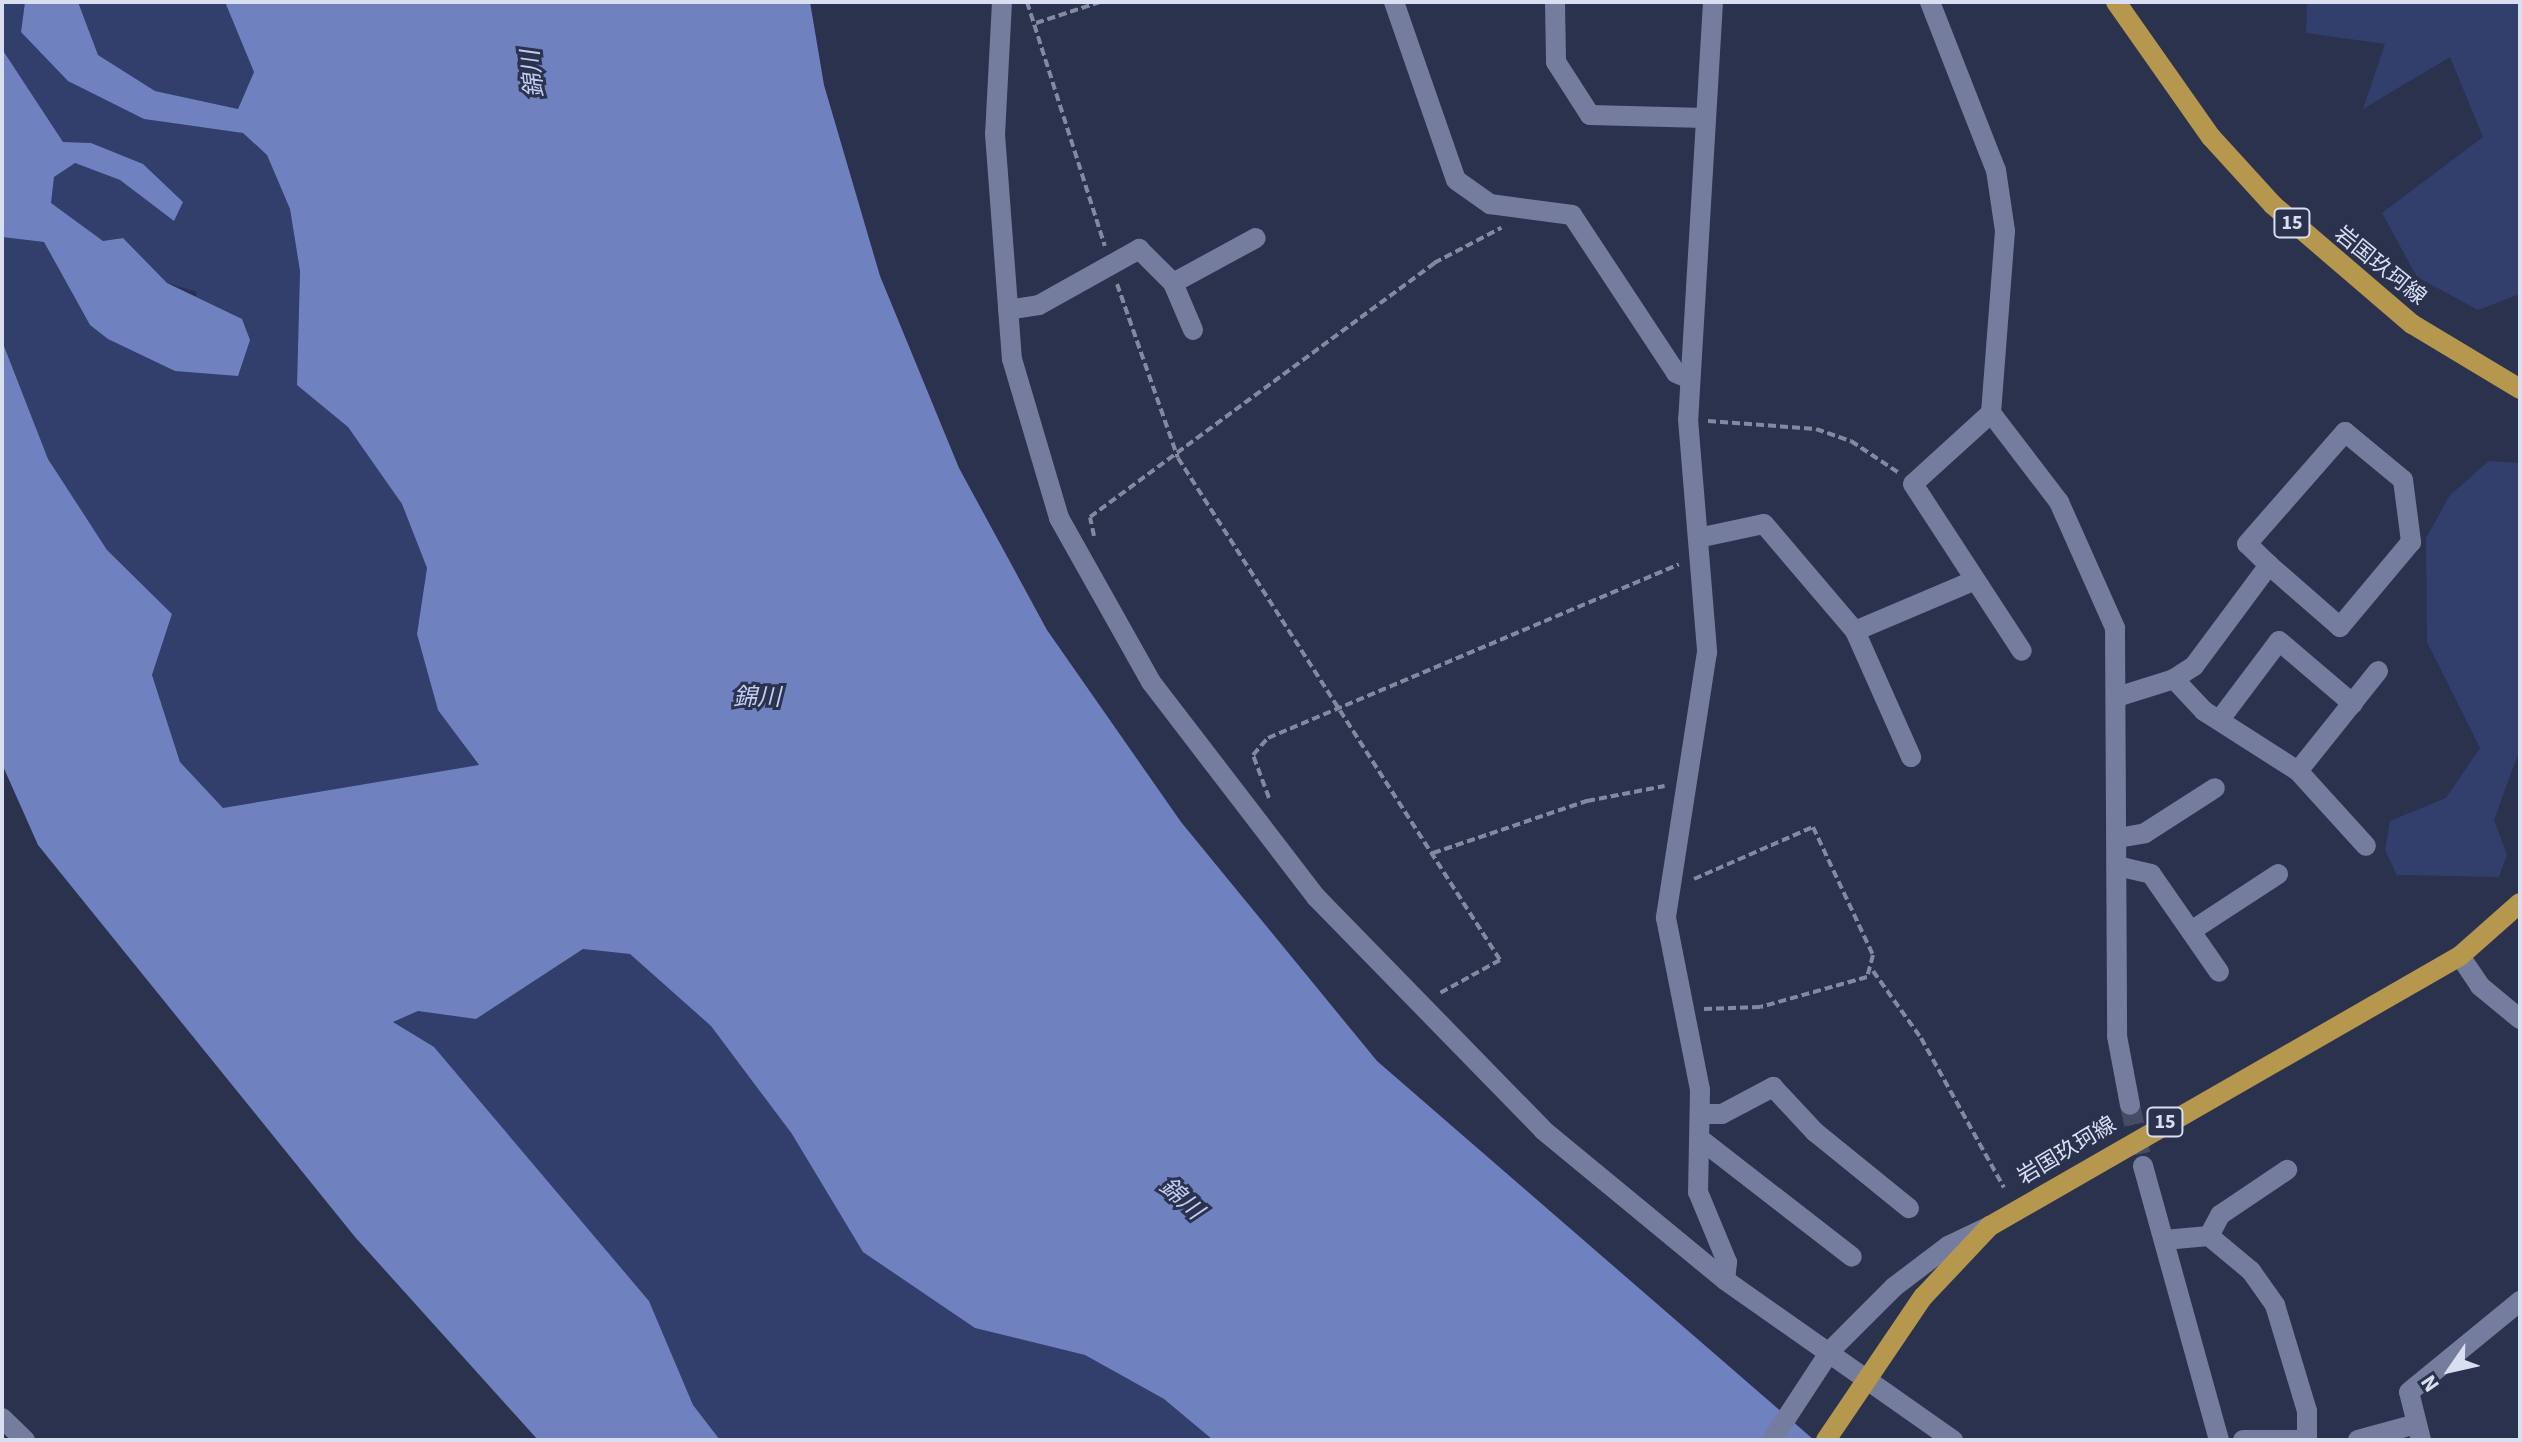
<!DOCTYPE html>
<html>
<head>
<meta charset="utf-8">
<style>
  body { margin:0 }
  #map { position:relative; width:2522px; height:1442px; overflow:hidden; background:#2a324d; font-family:"Source Sans 3","Noto Sans JP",sans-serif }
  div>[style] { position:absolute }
  .green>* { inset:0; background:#323e6c }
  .water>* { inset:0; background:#7081c0 }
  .minor-tunnel>* { height:20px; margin-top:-10px; transform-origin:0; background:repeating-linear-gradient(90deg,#444c66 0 20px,transparent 0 30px) }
  .path>* { height:4px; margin-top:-2px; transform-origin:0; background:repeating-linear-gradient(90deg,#838aa0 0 8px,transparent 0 12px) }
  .minor>* { height:20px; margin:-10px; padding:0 10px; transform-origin:10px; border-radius:10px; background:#747d9d }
  .major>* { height:20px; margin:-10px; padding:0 10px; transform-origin:10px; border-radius:10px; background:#b6974e }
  span { translate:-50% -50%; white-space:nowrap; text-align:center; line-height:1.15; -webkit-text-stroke:6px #2a324d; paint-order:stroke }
  .shield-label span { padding:2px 6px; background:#2a324d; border:2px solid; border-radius:6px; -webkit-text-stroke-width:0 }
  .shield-label { font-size:20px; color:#d9dff1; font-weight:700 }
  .street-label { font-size:22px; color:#d9dff1 }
  .water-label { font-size:24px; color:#c2cdf1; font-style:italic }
  .frame { position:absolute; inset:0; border:4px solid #d9dff1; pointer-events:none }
  .north { position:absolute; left:2410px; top:1330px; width:80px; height:80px; -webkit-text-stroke:6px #2a324d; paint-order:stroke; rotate:236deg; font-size:22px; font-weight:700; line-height:32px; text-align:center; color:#d9dff1 }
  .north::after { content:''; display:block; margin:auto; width:28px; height:36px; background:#d9dff1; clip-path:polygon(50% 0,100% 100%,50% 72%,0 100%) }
</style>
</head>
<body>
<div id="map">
  <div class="green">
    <i style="clip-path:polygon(2px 2px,25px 2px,21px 32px,144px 119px,243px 133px,267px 155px,290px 209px,300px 271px,297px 384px,348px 427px,402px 504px,427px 568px,417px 634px,438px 709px,479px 766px,224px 809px,180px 762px,152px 675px,172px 614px,107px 550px,48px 459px,2px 341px,2px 237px,44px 242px,90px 325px,175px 371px,197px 292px,167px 283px,123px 238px,103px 241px,85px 230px,51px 204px,53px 177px,75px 163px,120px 180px,174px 221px,183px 202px,91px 143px,63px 142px,2px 49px)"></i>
    <i style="clip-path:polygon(78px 2px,225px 2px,254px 72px,238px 109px,155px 91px,98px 55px)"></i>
    <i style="clip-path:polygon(2307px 2px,2520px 2px,2520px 294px,2478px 310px,2417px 277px,2382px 213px,2483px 137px,2450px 57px,2363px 109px,2385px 44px,2306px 33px)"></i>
    <i style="clip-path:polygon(2489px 461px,2520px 463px,2520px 749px,2494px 820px,2507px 855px,2499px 877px,2397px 875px,2385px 850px,2390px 821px,2446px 798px,2480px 748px,2427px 642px,2426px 538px,2450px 495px)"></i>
    <i style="clip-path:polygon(583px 949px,630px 954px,711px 1026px,792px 1134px,975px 1328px,1085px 1355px,1164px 1399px,1213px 1440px,720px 1440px,693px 1405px,649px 1301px,434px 1048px,392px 1022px,418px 1011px,476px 1019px)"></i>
  </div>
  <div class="water">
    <i style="clip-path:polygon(25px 2px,78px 2px,98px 55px,155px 91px,238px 109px,254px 72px,225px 2px,810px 2px,824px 85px,880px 276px,959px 468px,1047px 630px,1181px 822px,1377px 1061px,1814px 1440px,1213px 1440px,1164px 1399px,1085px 1355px,975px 1328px,863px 1252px,792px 1134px,711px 1026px,630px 954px,583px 949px,476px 1019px,418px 1011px,393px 1022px,434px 1047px,649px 1301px,693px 1405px,720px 1440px,538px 1440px,355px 1237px,38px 845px,2px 764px,2px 341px,48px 459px,107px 550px,172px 614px,152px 675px,180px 762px,223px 808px,479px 765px,438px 710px,417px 634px,427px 568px,402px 504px,348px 427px,297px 385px,300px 271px,290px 209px,267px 155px,243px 133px,144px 119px,68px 81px,21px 32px)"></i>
    <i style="clip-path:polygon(2px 49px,63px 142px,91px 143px,143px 164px,183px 202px,174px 221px,120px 180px,75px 163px,54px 177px,51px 203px,103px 241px,123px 238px,167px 283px,242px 319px,250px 340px,238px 376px,175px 371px,108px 339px,90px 325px,44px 242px,2px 237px)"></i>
  </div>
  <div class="minor-tunnel">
    <i style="left:2130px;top:1105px;width:62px;rotate:78deg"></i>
  </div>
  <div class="path">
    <i style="left:1027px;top:2px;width:256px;rotate:72.3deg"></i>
    <i style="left:1036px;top:23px;width:67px;rotate:-18.2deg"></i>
    <i style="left:1117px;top:284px;width:184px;rotate:70.7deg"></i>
    <i style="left:1178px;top:458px;width:596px;rotate:57.32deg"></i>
    <i style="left:1500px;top:960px;width:68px;rotate:151.2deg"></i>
    <i style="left:1708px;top:421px;width:108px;rotate:4.2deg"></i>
    <i style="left:1816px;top:429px;width:37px;rotate:19deg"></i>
    <i style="left:1851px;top:441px;width:58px;rotate:33.7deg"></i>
    <i style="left:1094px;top:536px;width:19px;rotate:-102deg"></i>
    <i style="left:1090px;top:517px;width:428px;rotate:-36.4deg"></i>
    <i style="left:1434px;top:263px;width:76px;rotate:-27.6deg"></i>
    <i style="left:1269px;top:798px;width:46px;rotate:-110.4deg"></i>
    <i style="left:1253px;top:755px;width:23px;rotate:-49deg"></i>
    <i style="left:1268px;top:738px;width:446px;rotate:-22.9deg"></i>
    <i style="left:1433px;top:853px;width:163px;rotate:-18.7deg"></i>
    <i style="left:1587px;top:801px;width:79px;rotate:-10.9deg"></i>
    <i style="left:1694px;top:879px;width:130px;rotate:-23.6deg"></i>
    <i style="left:1813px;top:827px;width:141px;rotate:64.9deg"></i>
    <i style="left:1873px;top:955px;width:23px;rotate:105deg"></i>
    <i style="left:1867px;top:977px;width:111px;rotate:164.3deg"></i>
    <i style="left:1760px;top:1007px;width:56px;rotate:178deg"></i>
    <i style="left:1873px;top:971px;width:82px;rotate:54.4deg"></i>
    <i style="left:1921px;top:1038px;width:171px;rotate:61deg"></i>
  </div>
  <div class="minor">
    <i style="left:1002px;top:2px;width:132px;rotate:93deg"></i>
    <i style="left:995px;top:134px;width:226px;rotate:85.7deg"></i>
    <i style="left:1012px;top:359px;width:166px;rotate:73.5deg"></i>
    <i style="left:1059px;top:518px;width:188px;rotate:60.7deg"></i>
    <i style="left:1151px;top:682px;width:271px;rotate:52.5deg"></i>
    <i style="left:1316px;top:897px;width:325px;rotate:45.7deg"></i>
    <i style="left:1543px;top:1130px;width:236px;rotate:39.5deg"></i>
    <i style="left:1725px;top:1280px;width:279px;rotate:35.1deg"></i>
    <i style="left:1394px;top:2px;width:188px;rotate:70.8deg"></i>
    <i style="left:1456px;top:180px;width:42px;rotate:35.2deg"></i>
    <i style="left:1490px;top:204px;width:83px;rotate:7.6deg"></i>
    <i style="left:1572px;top:215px;width:189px;rotate:56.6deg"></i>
    <i style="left:1676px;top:373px;width:15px;rotate:23deg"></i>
    <i style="left:1555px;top:2px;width:60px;rotate:89deg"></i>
    <i style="left:1556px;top:62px;width:63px;rotate:57.3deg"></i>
    <i style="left:1590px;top:115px;width:115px;rotate:1.5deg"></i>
    <i style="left:1713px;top:2px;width:418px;rotate:93.4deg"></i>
    <i style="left:1688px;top:419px;width:234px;rotate:85.3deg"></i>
    <i style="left:1707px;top:652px;width:269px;rotate:98.8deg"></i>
    <i style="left:1666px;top:918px;width:175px;rotate:78.8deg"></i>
    <i style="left:1700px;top:1090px;width:102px;rotate:91.1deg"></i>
    <i style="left:1698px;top:1192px;width:76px;rotate:67.5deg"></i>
    <i style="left:1727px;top:1262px;width:18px;rotate:96deg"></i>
    <i style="left:1930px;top:2px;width:180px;rotate:68.6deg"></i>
    <i style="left:1996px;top:170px;width:62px;rotate:81.6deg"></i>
    <i style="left:2005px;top:231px;width:183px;rotate:94.4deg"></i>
    <i style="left:1991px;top:413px;width:112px;rotate:52.6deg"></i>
    <i style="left:2059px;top:502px;width:138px;rotate:66deg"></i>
    <i style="left:2115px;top:628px;width:408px;rotate:89.7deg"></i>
    <i style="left:2117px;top:1036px;width:70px;rotate:79.3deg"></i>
    <i style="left:1173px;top:283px;width:94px;rotate:-28.5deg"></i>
    <i style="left:1008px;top:310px;width:31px;rotate:-9deg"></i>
    <i style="left:1039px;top:305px;width:115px;rotate:-29.2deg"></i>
    <i style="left:1139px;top:249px;width:48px;rotate:45deg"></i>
    <i style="left:1173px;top:283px;width:51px;rotate:66.9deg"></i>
    <i style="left:1991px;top:413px;width:105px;rotate:137.7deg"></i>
    <i style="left:1913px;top:484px;width:199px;rotate:56.9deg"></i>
    <i style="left:1698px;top:538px;width:67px;rotate:-12deg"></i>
    <i style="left:1764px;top:524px;width:140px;rotate:49.6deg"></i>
    <i style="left:1855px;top:631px;width:130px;rotate:-23deg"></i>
    <i style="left:1855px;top:631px;width:138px;rotate:66deg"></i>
    <i style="left:2174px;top:679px;width:24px;rotate:-33deg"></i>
    <i style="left:2194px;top:666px;width:126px;rotate:-53.4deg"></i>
    <i style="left:2269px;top:565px;width:30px;rotate:-136deg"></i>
    <i style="left:2247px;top:544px;width:149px;rotate:-48.8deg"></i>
    <i style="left:2345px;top:432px;width:75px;rotate:39.6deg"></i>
    <i style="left:2403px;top:480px;width:63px;rotate:82.6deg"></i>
    <i style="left:2411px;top:542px;width:111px;rotate:129.9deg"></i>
    <i style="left:2340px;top:627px;width:94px;rotate:-138.9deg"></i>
    <i style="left:2117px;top:697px;width:60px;rotate:-17.5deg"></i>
    <i style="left:2174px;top:679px;width:44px;rotate:46.8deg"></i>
    <i style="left:2204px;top:711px;width:112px;rotate:32.6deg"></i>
    <i style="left:2298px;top:771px;width:128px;rotate:-51.3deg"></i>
    <i style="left:2221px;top:718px;width:96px;rotate:-53deg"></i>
    <i style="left:2279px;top:641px;width:97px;rotate:40.4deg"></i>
    <i style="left:2298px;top:771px;width:101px;rotate:47.8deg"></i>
    <i style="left:2118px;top:838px;width:27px;rotate:-10deg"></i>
    <i style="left:2145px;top:833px;width:83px;rotate:-32.7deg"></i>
    <i style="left:2117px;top:866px;width:35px;rotate:13deg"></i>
    <i style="left:2151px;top:874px;width:119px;rotate:55.2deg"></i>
    <i style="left:2191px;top:931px;width:104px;rotate:-33.2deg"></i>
    <i style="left:2460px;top:956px;width:36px;rotate:56deg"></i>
    <i style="left:2480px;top:986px;width:52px;rotate:39.5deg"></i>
    <i style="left:1702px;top:1114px;width:20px"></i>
    <i style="left:1722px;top:1114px;width:58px;rotate:-27.9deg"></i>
    <i style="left:1773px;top:1087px;width:62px;rotate:47deg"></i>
    <i style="left:1815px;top:1132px;width:121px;rotate:39deg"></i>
    <i style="left:1700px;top:1139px;width:192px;rotate:37.8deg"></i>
    <i style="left:2143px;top:1166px;width:284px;rotate:74.5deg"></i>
    <i style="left:2209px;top:1236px;width:24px;rotate:-62deg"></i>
    <i style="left:2220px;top:1215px;width:81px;rotate:-33.9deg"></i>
    <i style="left:2164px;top:1240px;width:45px;rotate:-5.1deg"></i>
    <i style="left:2209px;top:1236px;width:55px;rotate:39.8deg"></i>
    <i style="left:2251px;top:1271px;width:42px;rotate:54.8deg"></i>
    <i style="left:2275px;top:1305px;width:111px;rotate:73.2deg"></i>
    <i style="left:2307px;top:1411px;width:29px;rotate:90deg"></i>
    <i style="left:2px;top:1418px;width:32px;rotate:44deg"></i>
    <i style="left:1772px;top:1440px;width:108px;rotate:-56.8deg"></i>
    <i style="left:1831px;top:1350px;width:89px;rotate:-45deg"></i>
    <i style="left:1894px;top:1287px;width:68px;rotate:-37.2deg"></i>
    <i style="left:1948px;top:1246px;width:47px;rotate:-25.5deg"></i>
    <i style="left:2243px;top:1440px;width:54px"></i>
    <i style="left:2358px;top:1440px;width:60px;rotate:-15.4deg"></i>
    <i style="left:2421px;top:1440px;width:49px;rotate:-104deg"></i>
    <i style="left:2409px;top:1392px;width:144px;rotate:-39.3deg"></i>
  </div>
  <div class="major">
    <i style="left:2116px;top:2px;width:165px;rotate:54.9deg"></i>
    <i style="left:2211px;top:137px;width:92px;rotate:47.6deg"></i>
    <i style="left:2273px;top:205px;width:183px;rotate:40.6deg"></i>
    <i style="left:2412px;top:324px;width:126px;rotate:31deg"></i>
    <i style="left:1826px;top:1440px;width:173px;rotate:-55.9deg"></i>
    <i style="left:1923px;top:1297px;width:98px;rotate:-46.7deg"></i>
    <i style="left:1990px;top:1226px;width:542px;rotate:-29.88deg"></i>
    <i style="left:2460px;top:956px;width:80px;rotate:-41.5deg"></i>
  </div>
  <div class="shield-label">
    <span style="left:2292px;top:223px">15</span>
    <span style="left:2165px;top:1122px">15</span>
  </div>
  <div class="street-label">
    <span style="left:2380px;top:266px;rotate:39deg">岩国玖珂線</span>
    <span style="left:2067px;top:1151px;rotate:-31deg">岩国玖珂線</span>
  </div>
  <div class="water-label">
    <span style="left:533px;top:74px;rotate:-96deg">錦川</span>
    <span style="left:757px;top:698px">錦川</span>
    <span style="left:1181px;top:1199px;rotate:42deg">錦川</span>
  </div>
  <div class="frame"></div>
  <div class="north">N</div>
</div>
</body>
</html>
